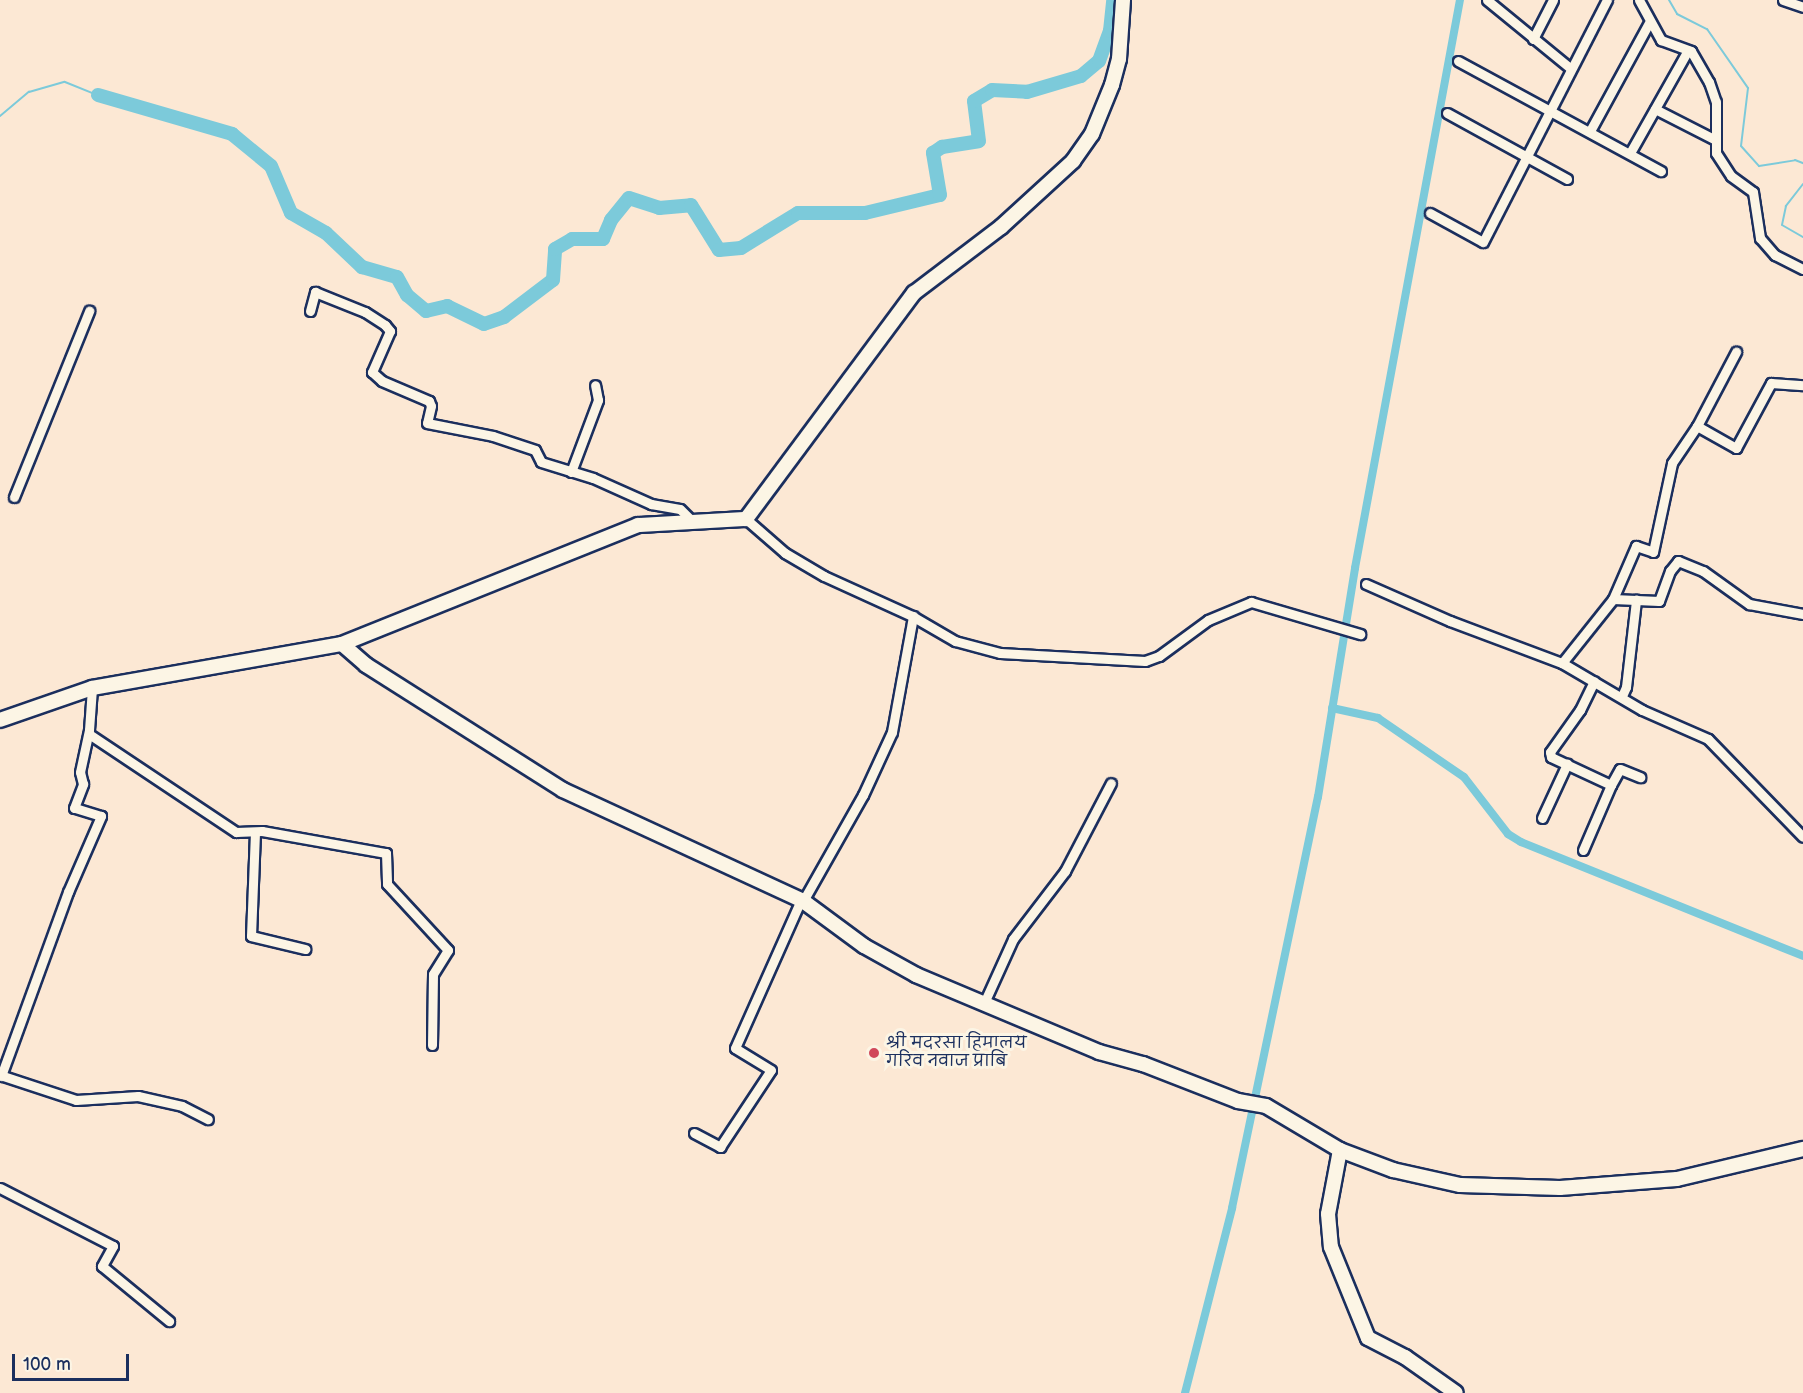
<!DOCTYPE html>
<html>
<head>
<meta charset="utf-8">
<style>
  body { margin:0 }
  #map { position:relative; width:1803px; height:1393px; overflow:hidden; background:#fce8d4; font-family:"Balsamiq Sans","Playpen Sans Deva",sans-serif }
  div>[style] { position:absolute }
  .stream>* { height:2px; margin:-1px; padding:0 1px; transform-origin:1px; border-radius:1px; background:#7ccada }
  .canal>* { height:8px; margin:-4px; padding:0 4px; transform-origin:4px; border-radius:4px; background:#7ccada }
  .river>* { height:14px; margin:-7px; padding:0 7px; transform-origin:7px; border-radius:7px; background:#7ccada }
  .roads { filter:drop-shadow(2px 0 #1b2f5e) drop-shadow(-2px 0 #1b2f5e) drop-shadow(0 2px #1b2f5e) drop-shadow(0 -2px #1b2f5e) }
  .street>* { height:9px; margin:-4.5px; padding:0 4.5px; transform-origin:4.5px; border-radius:4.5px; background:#fcf5e5 }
  .secondary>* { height:14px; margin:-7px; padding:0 7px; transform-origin:7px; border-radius:7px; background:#fcf5e5 }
  .dots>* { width:16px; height:16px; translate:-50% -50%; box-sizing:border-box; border:3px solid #fcf5e5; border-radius:50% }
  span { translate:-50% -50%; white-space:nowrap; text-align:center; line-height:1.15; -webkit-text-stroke:6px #fcf5e5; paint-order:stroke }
  .poi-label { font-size:16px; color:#1b2f5e }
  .left { translate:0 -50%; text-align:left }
  .scale { position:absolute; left:12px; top:1354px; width:117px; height:27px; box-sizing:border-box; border:3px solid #1b2f5e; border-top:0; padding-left:8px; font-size:18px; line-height:21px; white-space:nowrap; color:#1b2f5e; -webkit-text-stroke:4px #fcf5e5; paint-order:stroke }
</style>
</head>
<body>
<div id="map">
  <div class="stream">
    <i style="left:1669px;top:0;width:16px;rotate:60deg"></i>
    <i style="left:1677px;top:14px;width:34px;rotate:27deg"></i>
    <i style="left:1707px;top:29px;width:72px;rotate:55.2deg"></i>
    <i style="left:1748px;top:88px;width:58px;rotate:96.9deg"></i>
    <i style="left:1741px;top:146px;width:27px;rotate:48deg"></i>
    <i style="left:1759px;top:166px;width:36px;rotate:-9deg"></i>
    <i style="left:1795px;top:160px;width:9px;rotate:21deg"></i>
    <i style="left:0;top:116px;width:38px;rotate:-40deg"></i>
    <i style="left:29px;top:92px;width:37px;rotate:-16deg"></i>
    <i style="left:65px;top:82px;width:35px;rotate:22deg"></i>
    <i style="left:1803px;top:184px;width:28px;rotate:128deg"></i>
    <i style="left:1786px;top:206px;width:19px;rotate:102deg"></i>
    <i style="left:1782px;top:225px;width:24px;rotate:30deg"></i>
  </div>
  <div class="canal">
    <i style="left:1332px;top:708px;width:47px;rotate:12.3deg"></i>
    <i style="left:1378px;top:718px;width:104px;rotate:34.5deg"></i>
    <i style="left:1464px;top:777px;width:72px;rotate:52.3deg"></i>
    <i style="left:1508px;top:834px;width:15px;rotate:32deg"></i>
    <i style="left:1521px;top:842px;width:304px;rotate:22deg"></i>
    <i style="left:1185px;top:1393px;width:191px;rotate:-75.7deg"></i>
    <i style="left:1232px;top:1208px;width:420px;rotate:-78.2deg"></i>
    <i style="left:1318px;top:797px;width:232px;rotate:-80.8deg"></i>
    <i style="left:1355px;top:568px;width:578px;rotate:-79.53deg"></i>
  </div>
  <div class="river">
    <i style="left:98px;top:95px;width:140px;rotate:16.2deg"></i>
    <i style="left:232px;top:134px;width:50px;rotate:39.4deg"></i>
    <i style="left:271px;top:166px;width:51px;rotate:66.9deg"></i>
    <i style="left:291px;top:213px;width:40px;rotate:29.7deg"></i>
    <i style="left:326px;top:233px;width:50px;rotate:43.4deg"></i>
    <i style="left:362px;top:267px;width:36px;rotate:16deg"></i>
    <i style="left:397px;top:277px;width:21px;rotate:61deg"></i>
    <i style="left:407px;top:295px;width:25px;rotate:40deg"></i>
    <i style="left:426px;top:311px;width:22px;rotate:-13deg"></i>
    <i style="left:447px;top:306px;width:41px;rotate:25.9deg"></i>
    <i style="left:484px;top:324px;width:21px;rotate:-19deg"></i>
    <i style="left:504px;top:317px;width:61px;rotate:-37.1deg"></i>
    <i style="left:553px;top:280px;width:31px;rotate:-86deg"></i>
    <i style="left:555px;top:249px;width:20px;rotate:-30deg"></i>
    <i style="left:572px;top:239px;width:31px"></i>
    <i style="left:603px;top:239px;width:21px;rotate:-67deg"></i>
    <i style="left:611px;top:220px;width:28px;rotate:-51deg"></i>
    <i style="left:629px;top:198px;width:32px;rotate:18deg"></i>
    <i style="left:659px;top:208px;width:32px;rotate:-5deg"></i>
    <i style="left:691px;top:205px;width:53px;rotate:58.1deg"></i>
    <i style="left:719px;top:250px;width:22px;rotate:-5deg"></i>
    <i style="left:741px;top:248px;width:67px;rotate:-31.6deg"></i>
    <i style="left:798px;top:213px;width:67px"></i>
    <i style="left:865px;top:213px;width:77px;rotate:-13.5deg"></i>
    <i style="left:940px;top:195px;width:43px;rotate:-99.5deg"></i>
    <i style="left:933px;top:153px;width:11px;rotate:-34deg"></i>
    <i style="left:942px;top:147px;width:37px;rotate:-9deg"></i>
    <i style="left:979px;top:141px;width:40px;rotate:-97.1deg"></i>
    <i style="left:974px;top:101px;width:21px;rotate:-31deg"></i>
    <i style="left:992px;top:90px;width:35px;rotate:3deg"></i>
    <i style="left:1027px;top:92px;width:56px;rotate:-16.5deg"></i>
    <i style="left:1081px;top:76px;width:23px;rotate:-40deg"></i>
    <i style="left:1099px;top:61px;width:32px;rotate:-70deg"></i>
    <i style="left:1110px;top:31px;width:31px;rotate:-84deg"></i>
  </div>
  <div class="roads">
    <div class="street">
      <i style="left:1487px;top:0;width:106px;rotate:39.3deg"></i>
      <i style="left:1639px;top:0;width:46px;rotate:61.2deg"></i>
      <i style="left:1661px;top:40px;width:32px;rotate:20deg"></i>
      <i style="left:1691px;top:51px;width:36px;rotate:60deg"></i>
      <i style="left:1709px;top:82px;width:21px;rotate:71deg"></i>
      <i style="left:1716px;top:102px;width:51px;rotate:90deg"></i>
      <i style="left:1716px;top:153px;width:27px;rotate:57deg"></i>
      <i style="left:1731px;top:176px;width:27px;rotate:36deg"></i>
      <i style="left:1753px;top:192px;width:47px;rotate:81.3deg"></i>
      <i style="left:1760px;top:238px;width:23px;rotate:49deg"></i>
      <i style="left:1775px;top:255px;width:31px;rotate:27deg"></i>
      <i style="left:1783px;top:0;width:21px;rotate:19deg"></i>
      <i style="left:1533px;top:39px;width:44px;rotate:-62.9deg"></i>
      <i style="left:1458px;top:61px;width:231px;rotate:28.5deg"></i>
      <i style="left:1655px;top:109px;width:66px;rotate:27deg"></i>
      <i style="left:1447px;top:113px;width:137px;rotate:28.8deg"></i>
      <i style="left:1590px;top:131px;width:123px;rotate:-61.4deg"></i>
      <i style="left:1630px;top:153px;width:118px;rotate:-60.6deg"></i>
      <i style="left:1430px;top:213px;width:60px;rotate:28.7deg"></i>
      <i style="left:1483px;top:242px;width:272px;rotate:-62.9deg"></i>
      <i style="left:310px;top:311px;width:20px;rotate:-75deg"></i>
      <i style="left:315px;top:292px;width:54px;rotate:21.8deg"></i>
      <i style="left:365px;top:312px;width:24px;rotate:33deg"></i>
      <i style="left:385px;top:325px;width:8px;rotate:50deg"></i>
      <i style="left:390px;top:331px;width:45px;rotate:113.7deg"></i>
      <i style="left:372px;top:372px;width:13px;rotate:42deg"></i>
      <i style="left:382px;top:381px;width:51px;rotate:23.1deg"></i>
      <i style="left:429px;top:401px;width:5px;rotate:68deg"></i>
      <i style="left:431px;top:406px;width:17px;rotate:103deg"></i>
      <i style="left:427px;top:423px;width:67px;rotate:11.1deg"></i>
      <i style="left:493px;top:436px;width:44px;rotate:18.4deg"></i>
      <i style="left:535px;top:450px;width:13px;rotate:63deg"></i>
      <i style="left:541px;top:462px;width:54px;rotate:17.1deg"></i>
      <i style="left:593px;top:478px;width:64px;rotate:24.1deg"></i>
      <i style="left:651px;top:504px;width:29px;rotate:10deg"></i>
      <i style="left:680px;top:509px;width:17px;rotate:45deg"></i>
      <i style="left:1697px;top:426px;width:84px;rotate:-62.2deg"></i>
      <i style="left:571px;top:472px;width:77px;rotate:-69.4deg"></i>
      <i style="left:598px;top:400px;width:15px;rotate:-101deg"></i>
      <i style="left:14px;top:497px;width:201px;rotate:-68deg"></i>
      <i style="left:746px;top:519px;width:52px;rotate:41.1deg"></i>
      <i style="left:785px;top:553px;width:45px;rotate:30.5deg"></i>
      <i style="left:824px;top:576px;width:97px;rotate:24.4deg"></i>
      <i style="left:912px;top:616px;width:50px;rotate:30.2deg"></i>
      <i style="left:955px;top:641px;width:47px;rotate:14.9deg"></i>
      <i style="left:1000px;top:653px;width:145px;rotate:3.2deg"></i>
      <i style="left:1145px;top:661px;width:15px;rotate:-20deg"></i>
      <i style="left:1159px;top:656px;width:61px;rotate:-36.3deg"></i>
      <i style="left:1208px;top:620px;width:47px;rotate:-22.7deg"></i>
      <i style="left:1251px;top:602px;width:114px;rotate:16.4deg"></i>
      <i style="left:1366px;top:584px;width:92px;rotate:23.8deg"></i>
      <i style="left:1450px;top:621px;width:120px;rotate:20.6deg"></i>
      <i style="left:1562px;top:663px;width:93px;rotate:30.4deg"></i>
      <i style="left:1642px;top:710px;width:72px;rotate:23.7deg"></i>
      <i style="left:1708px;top:739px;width:136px;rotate:45.9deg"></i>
      <i style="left:1613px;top:599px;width:58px;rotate:-66.5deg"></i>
      <i style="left:1636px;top:546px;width:18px;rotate:19deg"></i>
      <i style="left:1653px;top:552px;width:91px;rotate:-77.9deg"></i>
      <i style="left:1672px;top:463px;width:45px;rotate:-56deg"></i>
      <i style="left:1697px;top:426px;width:45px;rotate:29.4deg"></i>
      <i style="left:1736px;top:448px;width:74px;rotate:-61.7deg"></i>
      <i style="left:1771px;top:383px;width:32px;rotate:4deg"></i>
      <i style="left:1562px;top:663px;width:82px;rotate:-51.4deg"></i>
      <i style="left:1613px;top:599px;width:46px;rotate:2.5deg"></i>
      <i style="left:1659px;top:601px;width:32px;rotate:-70deg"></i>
      <i style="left:1670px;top:571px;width:13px;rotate:-51deg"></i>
      <i style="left:1678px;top:561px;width:27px;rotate:22deg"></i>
      <i style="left:1703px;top:571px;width:57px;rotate:35.7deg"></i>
      <i style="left:1749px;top:604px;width:55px;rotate:10.5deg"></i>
      <i style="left:1622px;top:696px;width:10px;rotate:-66deg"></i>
      <i style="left:1626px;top:687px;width:88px;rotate:-83.4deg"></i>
      <i style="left:89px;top:734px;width:177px;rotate:33.7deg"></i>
      <i style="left:236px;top:832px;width:26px;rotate:-2deg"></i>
      <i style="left:262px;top:831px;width:126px;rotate:10.1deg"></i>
      <i style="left:386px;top:853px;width:31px;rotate:88deg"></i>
      <i style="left:387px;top:884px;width:90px;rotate:47.3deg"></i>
      <i style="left:448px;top:950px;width:28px;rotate:122deg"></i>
      <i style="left:433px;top:974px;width:71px;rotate:90.8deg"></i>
      <i style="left:1611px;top:785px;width:18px;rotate:-61deg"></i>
      <i style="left:1620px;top:769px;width:22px;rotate:22deg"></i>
      <i style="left:1542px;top:818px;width:60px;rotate:-65.2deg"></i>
      <i style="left:255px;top:832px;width:104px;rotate:92.2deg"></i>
      <i style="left:251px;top:936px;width:56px;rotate:13.5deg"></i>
      <i style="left:1583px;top:850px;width:71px;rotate:-66.7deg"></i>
      <i style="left:1611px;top:785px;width:66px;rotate:-155deg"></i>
      <i style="left:1551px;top:757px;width:5px;rotate:-101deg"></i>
      <i style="left:1550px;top:752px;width:52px;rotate:-54.5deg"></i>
      <i style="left:1580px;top:710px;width:32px;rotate:-64deg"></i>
      <i style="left:803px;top:901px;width:122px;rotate:-60.5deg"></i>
      <i style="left:863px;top:795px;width:69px;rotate:-65.3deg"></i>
      <i style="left:892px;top:732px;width:118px;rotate:-79.7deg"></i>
      <i style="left:984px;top:1003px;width:70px;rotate:-65.6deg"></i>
      <i style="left:1013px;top:939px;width:86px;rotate:-52.6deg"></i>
      <i style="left:1065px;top:871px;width:99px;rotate:-62.4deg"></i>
      <i style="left:0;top:1075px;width:80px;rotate:18.2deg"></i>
      <i style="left:76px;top:1100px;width:62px;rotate:-3.7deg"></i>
      <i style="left:138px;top:1096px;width:45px;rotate:12.8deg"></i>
      <i style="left:182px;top:1106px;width:29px;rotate:27deg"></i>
      <i style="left:1px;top:1076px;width:196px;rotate:-70deg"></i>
      <i style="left:68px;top:892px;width:83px;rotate:-66.5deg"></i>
      <i style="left:101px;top:816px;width:28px;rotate:-163deg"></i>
      <i style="left:74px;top:808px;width:26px;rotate:-69deg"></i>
      <i style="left:83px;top:784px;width:12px;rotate:-104deg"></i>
      <i style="left:80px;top:772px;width:43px;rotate:-77.9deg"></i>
      <i style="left:89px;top:730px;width:42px;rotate:-85.9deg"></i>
      <i style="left:694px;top:1133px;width:30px;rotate:28deg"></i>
      <i style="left:720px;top:1147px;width:92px;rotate:-56.5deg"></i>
      <i style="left:771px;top:1070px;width:42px;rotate:-148.6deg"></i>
      <i style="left:735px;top:1048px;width:162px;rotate:-66deg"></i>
      <i style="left:0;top:1188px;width:127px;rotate:27.2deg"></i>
      <i style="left:113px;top:1246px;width:23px;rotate:119deg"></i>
      <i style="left:102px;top:1266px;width:87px;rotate:39.4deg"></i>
    </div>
    <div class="secondary">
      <i style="left:342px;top:644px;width:319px;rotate:-21.9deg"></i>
      <i style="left:638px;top:525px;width:108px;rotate:-3.2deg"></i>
      <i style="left:746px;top:519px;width:282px;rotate:-53.4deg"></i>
      <i style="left:914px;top:293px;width:109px;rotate:-37.2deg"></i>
      <i style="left:1001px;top:227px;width:98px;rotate:-42.5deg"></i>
      <i style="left:1073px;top:161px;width:33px;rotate:-55deg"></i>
      <i style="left:1092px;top:134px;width:53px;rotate:-67.8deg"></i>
      <i style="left:1112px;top:85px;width:27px;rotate:-75deg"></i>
      <i style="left:1119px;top:59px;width:59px;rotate:-86.1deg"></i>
      <i style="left:0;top:720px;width:97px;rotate:-19.2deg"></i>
      <i style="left:92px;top:688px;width:254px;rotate:-10deg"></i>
      <i style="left:342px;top:644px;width:32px;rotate:41deg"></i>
      <i style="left:366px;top:665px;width:233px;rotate:32.4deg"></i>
      <i style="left:563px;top:790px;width:264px;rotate:24.8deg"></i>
      <i style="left:803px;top:901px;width:76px;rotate:36.4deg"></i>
      <i style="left:864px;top:946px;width:60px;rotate:29.1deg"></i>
      <i style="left:916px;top:975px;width:199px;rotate:22.8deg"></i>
      <i style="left:1099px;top:1052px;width:46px;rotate:15.3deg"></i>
      <i style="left:1143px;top:1064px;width:102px;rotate:21.3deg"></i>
      <i style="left:1238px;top:1101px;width:28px;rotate:10deg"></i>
      <i style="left:1266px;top:1106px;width:86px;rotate:30.7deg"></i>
      <i style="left:1340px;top:1150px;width:57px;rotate:20.7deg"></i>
      <i style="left:1393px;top:1170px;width:69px;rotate:12.6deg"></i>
      <i style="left:1460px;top:1185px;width:100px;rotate:1.7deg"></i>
      <i style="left:1560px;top:1188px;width:117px;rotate:-4.4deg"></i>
      <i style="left:1677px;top:1179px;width:130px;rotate:-13.4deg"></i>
      <i style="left:1340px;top:1150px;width:65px;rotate:100.6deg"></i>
      <i style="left:1328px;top:1214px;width:33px;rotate:85deg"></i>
      <i style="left:1331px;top:1247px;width:98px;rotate:67.9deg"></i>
      <i style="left:1368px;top:1338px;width:42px;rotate:27.2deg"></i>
      <i style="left:1405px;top:1357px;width:62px;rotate:35.2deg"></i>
    </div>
  </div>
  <div class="dots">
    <i style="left:874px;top:1053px;background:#d1495b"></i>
  </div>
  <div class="poi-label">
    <span class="left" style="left:886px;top:1053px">श्री मदरसा हिमालय<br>गरिव नवाज प्राबि</span>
  </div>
  <div class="scale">100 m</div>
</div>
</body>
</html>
